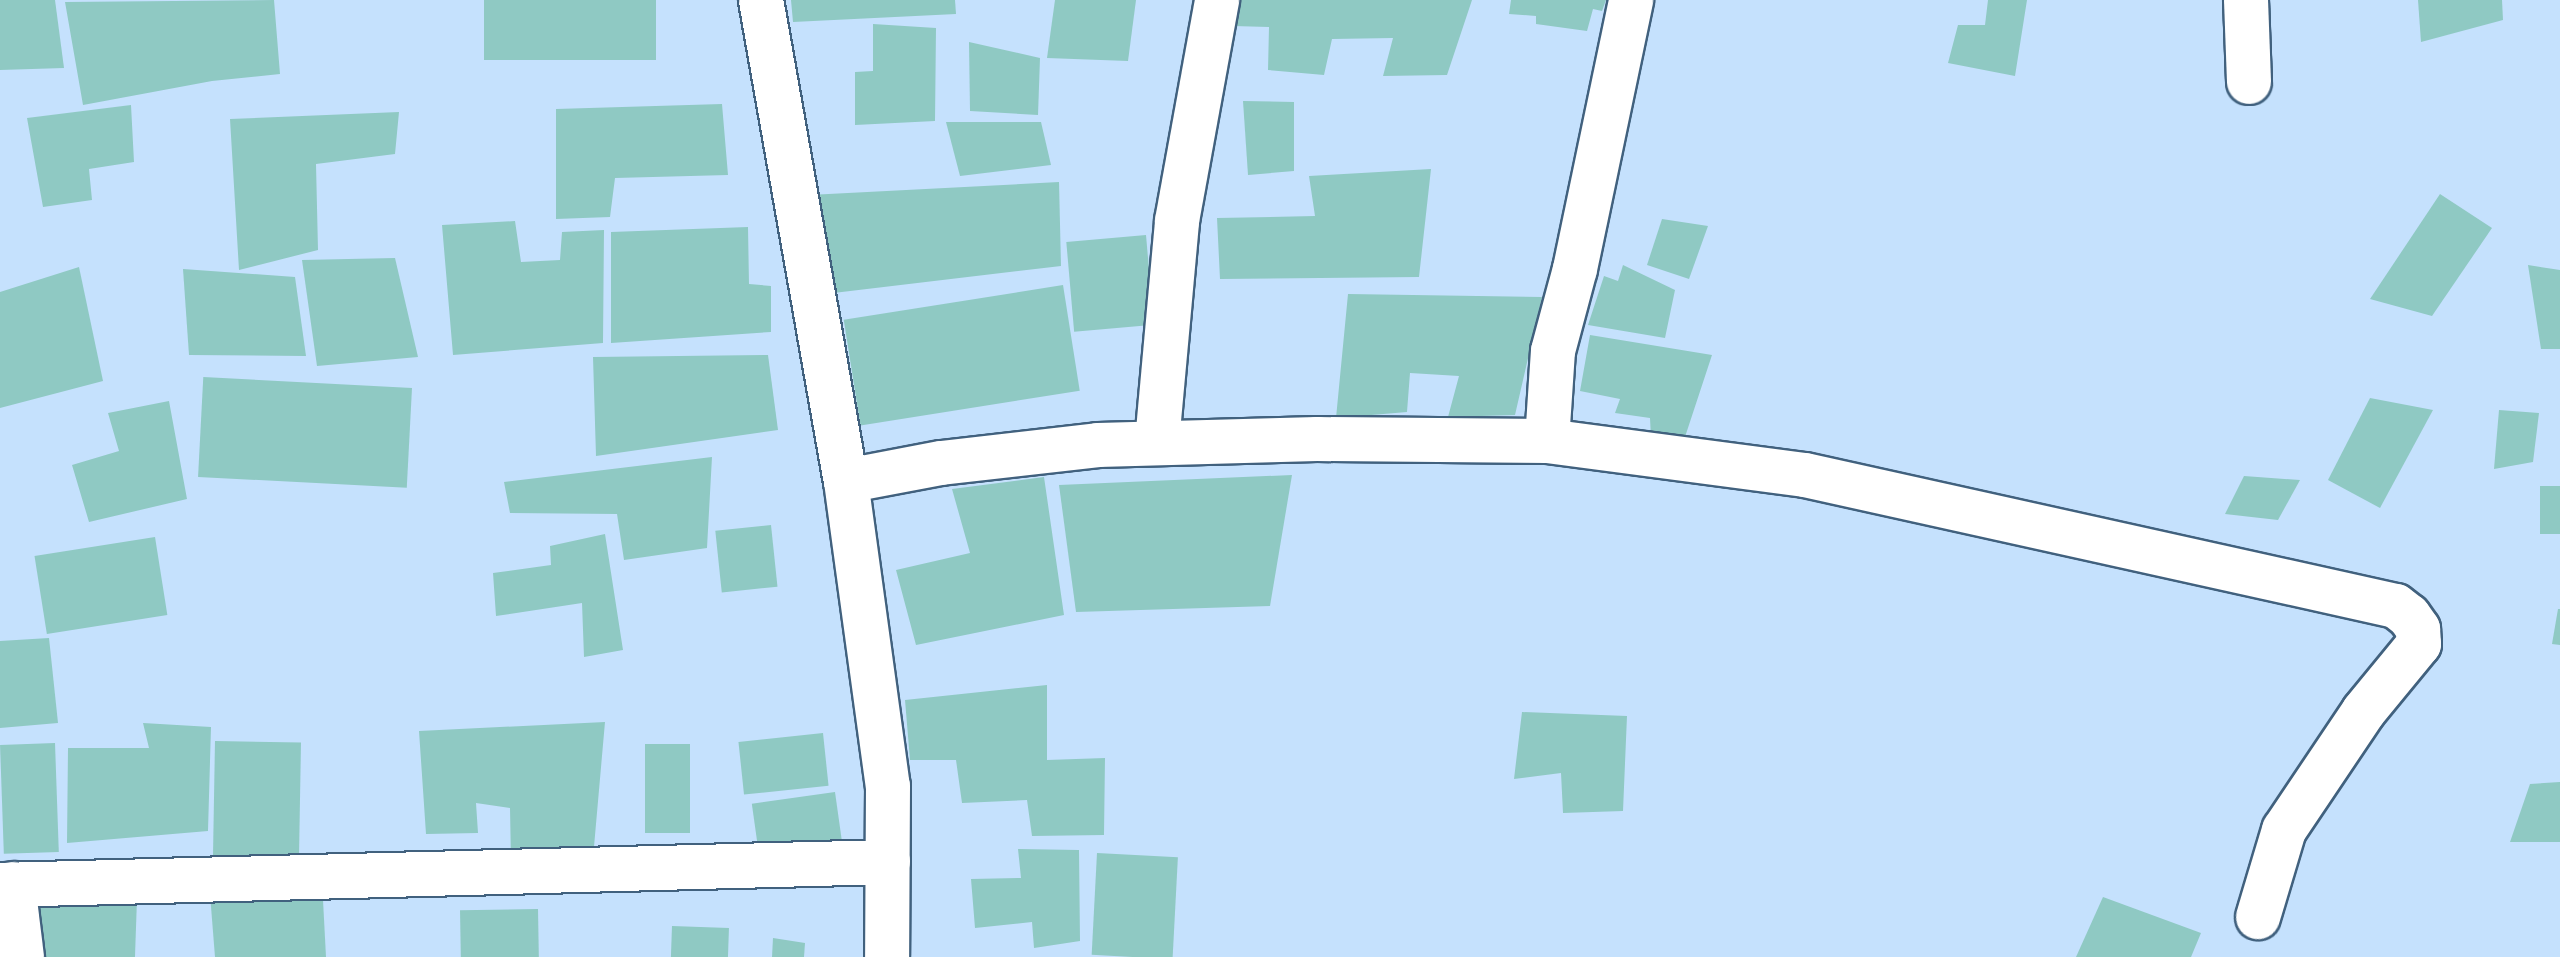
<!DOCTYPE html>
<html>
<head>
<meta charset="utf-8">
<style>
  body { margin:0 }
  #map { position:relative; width:2560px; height:957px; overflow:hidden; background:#c5e1fd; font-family:Overpass,sans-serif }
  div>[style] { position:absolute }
  .building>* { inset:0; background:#8fc9c3; transform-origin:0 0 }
  .roads { filter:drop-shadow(2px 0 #41617e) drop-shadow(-2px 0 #41617e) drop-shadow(0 2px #41617e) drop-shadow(0 -2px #41617e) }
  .minor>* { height:44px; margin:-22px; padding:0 22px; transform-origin:22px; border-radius:22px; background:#fff }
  span { translate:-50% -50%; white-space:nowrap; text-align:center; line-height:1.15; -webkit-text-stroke:8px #c5e1fd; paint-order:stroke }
</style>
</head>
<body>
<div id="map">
  <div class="building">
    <i style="clip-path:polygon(0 0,55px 0,64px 68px,0 70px)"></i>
    <i style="clip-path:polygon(274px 0,280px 74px,212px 81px,83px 105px,65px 2px)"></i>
    <i style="left:484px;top:0;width:172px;height:60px"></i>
    <i style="clip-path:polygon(791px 0,955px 0,956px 14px,793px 22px)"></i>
    <i style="clip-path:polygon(1055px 0,1136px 0,1128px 61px,1047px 58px)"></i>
    <i style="clip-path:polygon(1235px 0,1472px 0,1447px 75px,1383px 76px,1393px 38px,1332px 39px,1324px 75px,1268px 70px,1269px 27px,1233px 26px)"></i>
    <i style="clip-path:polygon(1511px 0,1606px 0,1602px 11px,1593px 9px,1587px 31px,1536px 24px,1536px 16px,1509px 14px)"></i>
    <i style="clip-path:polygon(1988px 0,2027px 0,2015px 76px,1948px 63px,1958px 25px,1985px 25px)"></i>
    <i style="clip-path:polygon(2418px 0,2502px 0,2503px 20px,2421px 42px)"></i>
    <i style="clip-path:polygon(873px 24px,936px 28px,935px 121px,855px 125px,855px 72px,873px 71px)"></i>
    <i style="clip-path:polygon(969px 42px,1040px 58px,1038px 115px,970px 111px)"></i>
    <i style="clip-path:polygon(1243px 101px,1294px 102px,1294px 171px,1248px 175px)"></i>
    <i style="clip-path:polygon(722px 104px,728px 175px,615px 178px,610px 217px,556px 219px,556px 109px)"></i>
    <i style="clip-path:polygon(131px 105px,134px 162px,89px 169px,92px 200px,43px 207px,27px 118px)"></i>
    <i style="clip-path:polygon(399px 112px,395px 154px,316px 164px,318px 250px,239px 270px,230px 119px)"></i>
    <i style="clip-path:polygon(946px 122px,1041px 122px,1051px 165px,960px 176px)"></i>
    <i style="clip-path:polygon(1431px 169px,1419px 277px,1220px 279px,1217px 218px,1315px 216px,1309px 176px)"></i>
    <i style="clip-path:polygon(1059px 182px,1061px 266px,825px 294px,809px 195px)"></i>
    <i style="clip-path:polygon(2440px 194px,2492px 228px,2432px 316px,2370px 299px)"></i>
    <i style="clip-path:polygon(1662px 219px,1708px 226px,1689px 279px,1647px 265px)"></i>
    <i style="clip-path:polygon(515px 221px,521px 262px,560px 260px,562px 232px,604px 230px,603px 343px,453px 355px,442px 225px)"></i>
    <i style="clip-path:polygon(748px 227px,749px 284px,771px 286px,771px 332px,611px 343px,611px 232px)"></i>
    <i style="left:1146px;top:235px;width:90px;height:80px;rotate:85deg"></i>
    <i style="clip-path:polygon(395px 258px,418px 357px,317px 366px,302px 260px)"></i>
    <i style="clip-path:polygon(1623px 265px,1675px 290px,1665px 338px,1588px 325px,1604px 276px,1618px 281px)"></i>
    <i style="clip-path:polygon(2528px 265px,2560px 270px,2560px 349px,2541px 349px)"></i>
    <i style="clip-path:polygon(79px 267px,103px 381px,0 408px,0 292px)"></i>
    <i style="clip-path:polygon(183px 269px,295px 277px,306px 356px,189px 355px)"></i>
    <i style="left:1063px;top:285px;width:107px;height:222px;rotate:81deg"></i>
    <i style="clip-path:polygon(1348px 294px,1542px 297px,1515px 415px,1448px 417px,1459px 376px,1410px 373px,1407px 412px,1336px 418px)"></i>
    <i style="clip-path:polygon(1590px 335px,1712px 355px,1684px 440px,1651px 438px,1650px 418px,1615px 413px,1620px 399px,1580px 391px)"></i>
    <i style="clip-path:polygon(768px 355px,778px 430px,596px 456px,593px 357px)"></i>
    <i style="left:412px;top:388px;width:100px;height:209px;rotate:93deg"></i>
    <i style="clip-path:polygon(2370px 398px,2433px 410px,2380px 508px,2328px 480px)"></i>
    <i style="clip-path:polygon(169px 401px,187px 499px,89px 522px,72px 465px,119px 451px,108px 413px)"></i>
    <i style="clip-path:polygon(2499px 410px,2539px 413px,2533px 462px,2494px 469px)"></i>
    <i style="clip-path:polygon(712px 457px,707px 548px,624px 560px,617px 514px,510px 513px,504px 482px)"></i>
    <i style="clip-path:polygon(1292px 475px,1270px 606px,1076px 612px,1059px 485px)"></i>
    <i style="clip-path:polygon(2244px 476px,2300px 480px,2278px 520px,2225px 514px)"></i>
    <i style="clip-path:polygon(1044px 477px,1064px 615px,916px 645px,896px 570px,970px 553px,952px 489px)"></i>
    <i style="left:2560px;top:486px;width:48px;height:20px;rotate:90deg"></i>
    <i style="left:771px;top:525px;width:62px;height:56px;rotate:84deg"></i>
    <i style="clip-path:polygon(605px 534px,623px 650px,584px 657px,582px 603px,496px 616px,493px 573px,551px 565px,550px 546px)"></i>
    <i style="left:155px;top:537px;width:79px;height:122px;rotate:81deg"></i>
    <i style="clip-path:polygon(2558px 609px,2560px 609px,2560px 645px,2552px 644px)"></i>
    <i style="clip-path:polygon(49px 638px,58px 723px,0 728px,0 641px)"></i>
    <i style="clip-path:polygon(1047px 685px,1047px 760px,1105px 758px,1104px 835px,1032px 836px,1027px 800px,962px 803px,956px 760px,910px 760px,905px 700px)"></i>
    <i style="clip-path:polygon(1522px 712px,1627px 716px,1623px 811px,1563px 813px,1561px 773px,1514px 779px)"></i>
    <i style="clip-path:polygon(605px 722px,593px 858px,511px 862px,510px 808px,476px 803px,478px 833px,426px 834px,419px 731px)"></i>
    <i style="clip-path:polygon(143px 723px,211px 727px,208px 831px,67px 843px,68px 748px,149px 748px)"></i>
    <i style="left:823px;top:733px;width:53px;height:85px;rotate:84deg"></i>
    <i style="left:215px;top:741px;width:86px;height:118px;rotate:1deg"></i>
    <i style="left:55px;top:743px;width:109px;height:55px;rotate:88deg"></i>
    <i style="left:645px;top:744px;width:45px;height:89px"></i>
    <i style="clip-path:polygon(2560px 782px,2560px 842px,2510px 842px,2530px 784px)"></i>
    <i style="left:835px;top:792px;width:52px;height:84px;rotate:82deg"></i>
    <i style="clip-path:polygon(1018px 849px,1079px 850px,1080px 941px,1034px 948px,1032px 922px,975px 928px,971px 879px,1021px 878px)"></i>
    <i style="left:1097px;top:853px;width:81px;height:102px;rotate:3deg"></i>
    <i style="clip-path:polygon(210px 894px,323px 900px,326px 957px,215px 957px)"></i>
    <i style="left:26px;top:897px;width:111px;height:60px;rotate:2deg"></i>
    <i style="clip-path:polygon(2103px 897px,2201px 933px,2191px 957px,2076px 957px)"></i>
    <i style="left:538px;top:909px;width:48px;height:78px;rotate:89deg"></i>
    <i style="left:672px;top:926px;width:57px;height:31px;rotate:2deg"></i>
    <i style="clip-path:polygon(773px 938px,805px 943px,804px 957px,772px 957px)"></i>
  </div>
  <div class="roads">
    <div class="minor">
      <i style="left:761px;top:0;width:488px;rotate:80deg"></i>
      <i style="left:846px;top:481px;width:308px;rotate:82.2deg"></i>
      <i style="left:888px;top:786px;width:171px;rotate:90.3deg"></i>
      <i style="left:2246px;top:0;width:82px;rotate:87.9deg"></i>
      <i style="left:1547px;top:441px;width:90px;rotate:-86.2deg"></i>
      <i style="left:1553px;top:351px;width:85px;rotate:-75deg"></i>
      <i style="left:1575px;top:269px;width:275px;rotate:-78.2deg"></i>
      <i style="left:1157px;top:442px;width:222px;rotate:-84.8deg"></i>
      <i style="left:1177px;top:221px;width:225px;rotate:-79.7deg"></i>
      <i style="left:846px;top:481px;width:97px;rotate:-10.7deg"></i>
      <i style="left:941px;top:463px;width:158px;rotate:-6.5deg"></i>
      <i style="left:1098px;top:445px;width:219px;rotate:-1.6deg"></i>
      <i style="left:1317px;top:439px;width:230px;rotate:0.5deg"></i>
      <i style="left:1547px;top:441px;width:260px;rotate:7.5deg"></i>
      <i style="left:1805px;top:475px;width:605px;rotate:12.5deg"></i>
      <i style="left:2396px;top:606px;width:16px;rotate:38deg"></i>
      <i style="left:2409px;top:616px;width:16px;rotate:55deg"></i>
      <i style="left:2418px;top:629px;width:15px;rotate:86deg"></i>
      <i style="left:2419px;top:644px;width:87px;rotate:129.4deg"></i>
      <i style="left:2364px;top:711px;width:143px;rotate:123.9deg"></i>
      <i style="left:2284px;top:830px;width:91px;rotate:106.6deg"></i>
      <i style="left:13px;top:884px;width:74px;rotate:83deg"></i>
      <i style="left:0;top:885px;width:888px;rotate:-1.48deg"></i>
    </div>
  </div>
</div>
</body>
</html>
